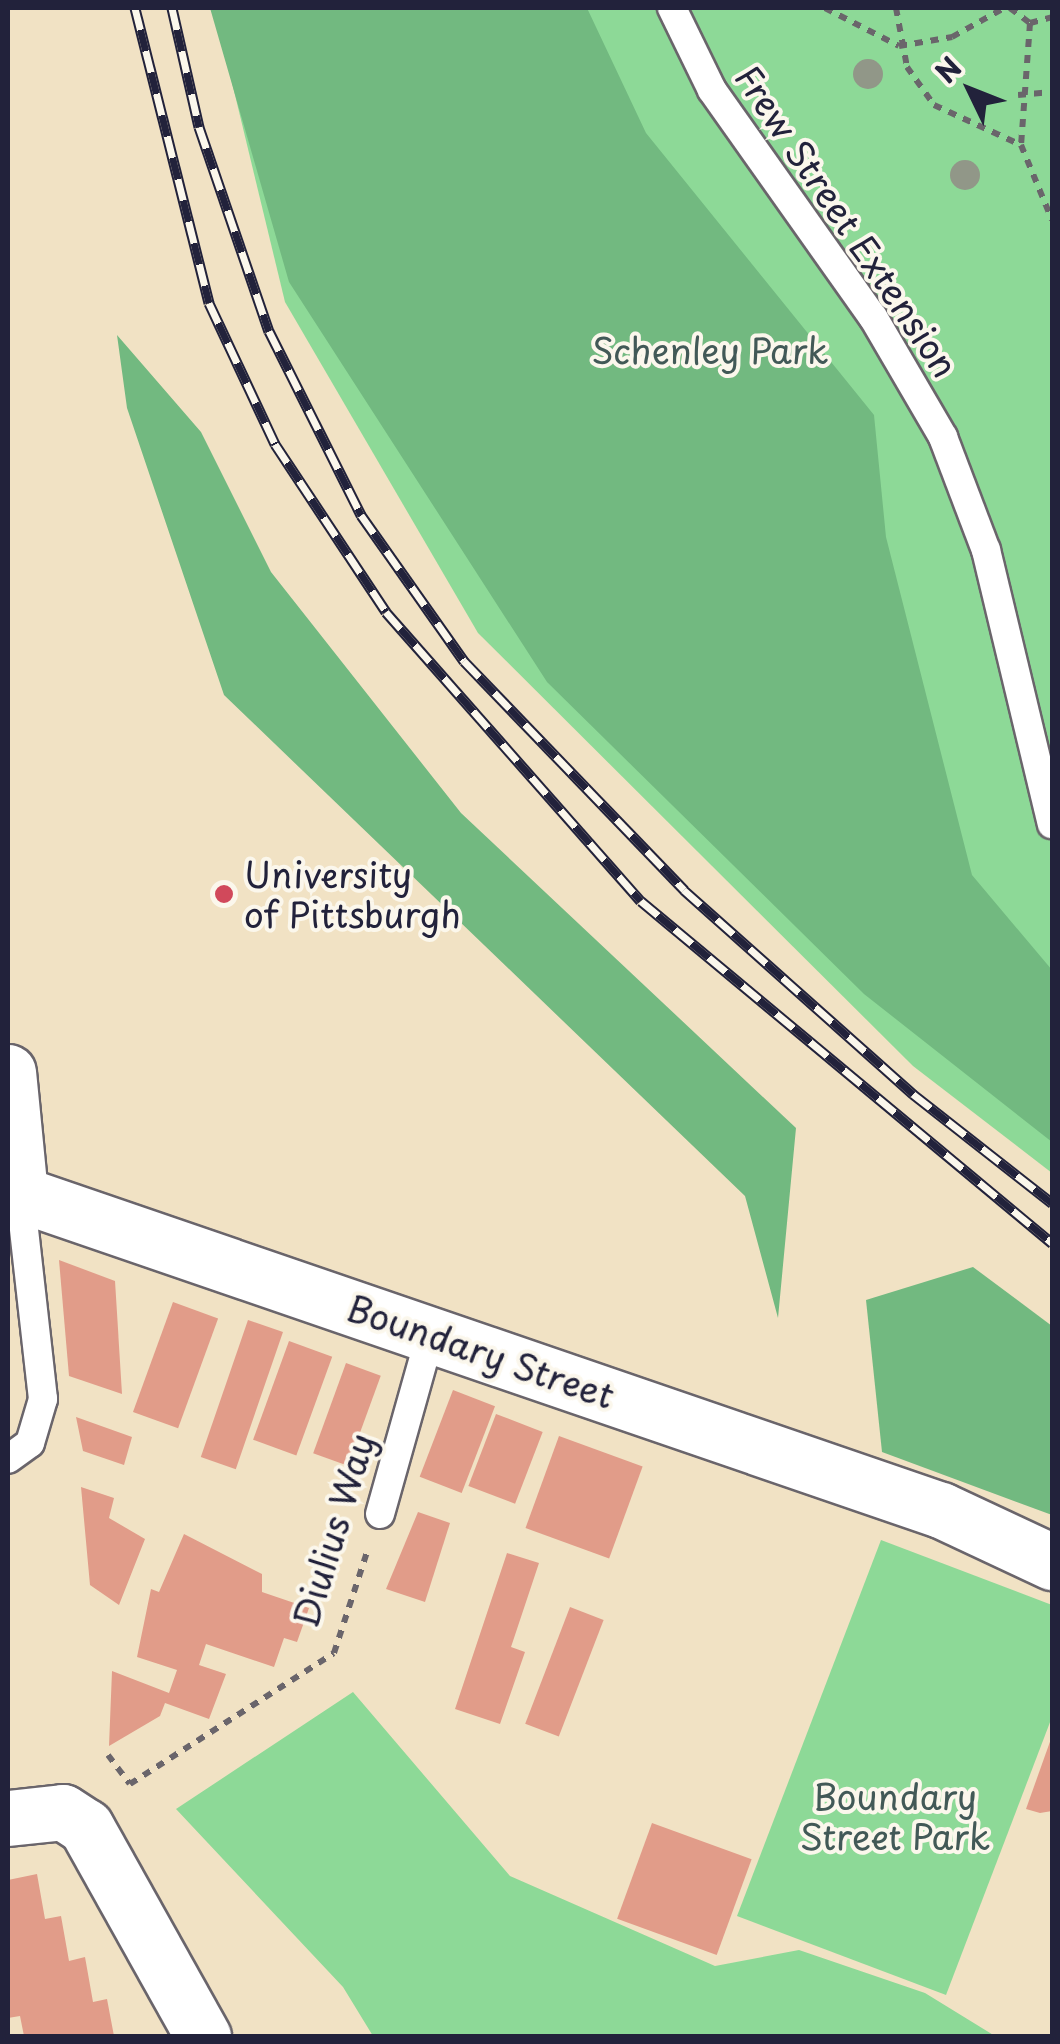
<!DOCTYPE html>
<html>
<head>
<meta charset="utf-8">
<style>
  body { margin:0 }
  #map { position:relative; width:1060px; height:2044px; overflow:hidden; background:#f1e2c4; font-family:"Playpen Sans",sans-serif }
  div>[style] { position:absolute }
  .green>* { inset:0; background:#8dd997 }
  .forest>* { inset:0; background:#72b980 }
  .building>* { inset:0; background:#e19c89; transform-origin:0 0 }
  .path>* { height:6px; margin-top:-3px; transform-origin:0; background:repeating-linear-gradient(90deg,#6a656b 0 8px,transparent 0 16px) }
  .roads { filter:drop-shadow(2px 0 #6a656b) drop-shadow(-2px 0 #6a656b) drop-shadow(0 2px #6a656b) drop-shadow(0 -2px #6a656b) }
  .lane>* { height:28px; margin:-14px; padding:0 14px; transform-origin:14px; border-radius:14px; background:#fff }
  .street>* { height:55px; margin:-27.5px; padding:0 27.5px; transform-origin:27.5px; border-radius:27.5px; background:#fff }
  .secondary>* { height:55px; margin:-27.5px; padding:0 27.5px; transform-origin:27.5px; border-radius:27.5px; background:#fff }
  .rail>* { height:11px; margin-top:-5.5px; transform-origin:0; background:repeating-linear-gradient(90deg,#fbf7ec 0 22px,#22223b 0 44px); box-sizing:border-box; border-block:2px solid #22223b }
  .trees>* { width:30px; height:30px; margin:-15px; border-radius:50%; background:#919788 }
  .dots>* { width:28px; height:28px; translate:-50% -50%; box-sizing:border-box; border:5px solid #fbf7ec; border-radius:50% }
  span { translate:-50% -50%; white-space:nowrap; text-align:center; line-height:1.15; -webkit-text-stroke:8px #fbf7ec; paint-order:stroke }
  .street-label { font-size:35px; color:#22223b }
  .park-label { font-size:35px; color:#425957 }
  .poi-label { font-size:35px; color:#22223b }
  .left { translate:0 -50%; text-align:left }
  .frame { position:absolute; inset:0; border:10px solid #22223b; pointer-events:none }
  .north { position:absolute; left:920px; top:40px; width:100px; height:100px; -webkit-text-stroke:8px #fbf7ec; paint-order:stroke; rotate:313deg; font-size:28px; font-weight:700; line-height:40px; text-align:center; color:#22223b }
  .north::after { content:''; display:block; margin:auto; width:35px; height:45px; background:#22223b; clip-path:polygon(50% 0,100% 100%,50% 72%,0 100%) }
</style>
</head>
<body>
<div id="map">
  <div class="green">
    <i style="clip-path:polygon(214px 8px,1052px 8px,1052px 1173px,913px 1066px,478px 633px,285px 302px)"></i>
    <i style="clip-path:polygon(881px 1540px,1052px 1605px,1052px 1717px,946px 1995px,737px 1916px)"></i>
    <i style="clip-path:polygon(353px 1692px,510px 1876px,715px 1966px,799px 1950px,925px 1993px,995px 2036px,373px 2036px,343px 1987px,176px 1809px)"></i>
  </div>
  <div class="forest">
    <i style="clip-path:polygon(210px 8px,587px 8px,646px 133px,874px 415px,886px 537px,972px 875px,1052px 970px,1052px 1142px,864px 994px,547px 682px,289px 282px)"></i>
    <i style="clip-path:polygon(117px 335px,201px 432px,271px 572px,461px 813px,796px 1128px,778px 1318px,745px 1196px,224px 695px,127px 408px)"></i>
    <i style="clip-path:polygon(973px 1267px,1052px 1326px,1052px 1515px,882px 1452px,866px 1300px)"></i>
  </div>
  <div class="building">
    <i style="clip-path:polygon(59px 1260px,115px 1281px,122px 1394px,69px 1376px)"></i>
    <i style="left:173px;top:1302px;width:48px;height:117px;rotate:20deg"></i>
    <i style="left:248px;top:1320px;width:37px;height:145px;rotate:19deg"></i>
    <i style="left:289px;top:1341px;width:46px;height:105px;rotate:20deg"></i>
    <i style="left:346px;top:1363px;width:37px;height:96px;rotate:20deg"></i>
    <i style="left:453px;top:1390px;width:45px;height:93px;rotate:21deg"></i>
    <i style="left:496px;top:1414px;width:50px;height:77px;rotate:21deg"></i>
    <i style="clip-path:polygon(76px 1417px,132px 1437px,124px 1465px,83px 1451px)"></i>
    <i style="left:559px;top:1436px;width:89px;height:98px;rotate:20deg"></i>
    <i style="clip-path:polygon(81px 1487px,114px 1498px,109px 1518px,145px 1539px,119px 1605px,90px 1585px)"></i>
    <i style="clip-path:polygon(418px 1512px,450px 1523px,425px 1602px,386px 1589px)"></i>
    <i style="clip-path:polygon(184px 1534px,262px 1574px,262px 1592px,309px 1608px,297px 1642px,284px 1638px,274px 1667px,206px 1644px,199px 1665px,226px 1674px,209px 1719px,165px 1703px,160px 1716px,109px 1746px,112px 1671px,169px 1693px,177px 1670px,137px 1657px,151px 1589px,159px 1592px)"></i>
    <i style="clip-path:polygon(507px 1553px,539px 1563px,511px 1647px,525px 1652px,500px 1724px,455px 1709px)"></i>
    <i style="left:570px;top:1607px;width:36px;height:125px;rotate:21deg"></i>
    <i style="clip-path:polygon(1052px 1736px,1052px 1811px,1040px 1813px,1026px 1809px)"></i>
    <i style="left:652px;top:1823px;width:106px;height:102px;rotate:20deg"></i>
    <i style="clip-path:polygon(37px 1874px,45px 1919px,61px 1916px,69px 1961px,85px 1957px,93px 2002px,107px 1999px,114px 2036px,24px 2036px,20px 2016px,8px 2018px,8px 1880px)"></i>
  </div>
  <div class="path">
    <i style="left:825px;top:8px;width:83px;rotate:27.2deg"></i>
    <i style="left:899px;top:46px;width:54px;rotate:-9.6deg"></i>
    <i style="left:952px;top:37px;width:60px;rotate:-29.1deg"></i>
    <i style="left:896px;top:8px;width:60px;rotate:79.4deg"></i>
    <i style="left:907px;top:67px;width:47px;rotate:54.6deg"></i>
    <i style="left:934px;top:105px;width:96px;rotate:24.7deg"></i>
    <i style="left:1010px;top:8px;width:25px;rotate:37deg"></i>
    <i style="left:1030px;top:23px;width:23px;rotate:-15deg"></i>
    <i style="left:1030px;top:23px;width:122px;rotate:94.2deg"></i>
    <i style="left:1021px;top:145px;width:81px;rotate:67.5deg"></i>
    <i style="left:1018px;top:95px;width:34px;rotate:-5deg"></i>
    <i style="left:108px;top:1755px;width:36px;rotate:53deg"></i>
    <i style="left:130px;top:1784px;width:242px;rotate:-32.7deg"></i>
    <i style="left:334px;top:1653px;width:109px;rotate:-71.9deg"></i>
  </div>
  <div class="roads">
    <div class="lane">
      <i style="left:672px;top:8px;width:91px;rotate:64deg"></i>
      <i style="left:712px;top:90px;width:278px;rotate:54.7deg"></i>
      <i style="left:873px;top:317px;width:139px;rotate:59.7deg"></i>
      <i style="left:943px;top:437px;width:121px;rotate:69.2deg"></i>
      <i style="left:986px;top:550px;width:282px;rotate:76.5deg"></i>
      <i style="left:8px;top:1459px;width:27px;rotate:-36deg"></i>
      <i style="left:30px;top:1443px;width:46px;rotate:-73.5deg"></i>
      <i style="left:43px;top:1399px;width:206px;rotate:-96.4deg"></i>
      <i style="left:380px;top:1514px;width:188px;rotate:-74.3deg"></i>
    </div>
    <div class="street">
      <i style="left:8px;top:1072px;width:123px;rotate:84.4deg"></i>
      <i style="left:20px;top:1194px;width:974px;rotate:18.94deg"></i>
      <i style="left:941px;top:1510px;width:123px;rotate:25.1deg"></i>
    </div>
    <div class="secondary">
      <i style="left:8px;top:1818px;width:55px;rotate:-6.2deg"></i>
      <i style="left:63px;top:1812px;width:27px;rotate:33deg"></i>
      <i style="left:86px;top:1827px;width:240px;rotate:60.8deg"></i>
    </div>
  </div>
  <div class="rail">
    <i style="left:135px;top:8px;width:304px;rotate:75.9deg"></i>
    <i style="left:209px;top:303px;width:156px;rotate:64.9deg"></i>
    <i style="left:275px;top:444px;width:201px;rotate:56.5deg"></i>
    <i style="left:386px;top:612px;width:385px;rotate:48.6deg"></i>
    <i style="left:641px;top:901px;width:535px;rotate:39.76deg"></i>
    <i style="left:172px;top:8px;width:122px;rotate:77.2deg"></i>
    <i style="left:199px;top:127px;width:216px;rotate:71.1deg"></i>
    <i style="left:269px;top:331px;width:206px;rotate:63.4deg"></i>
    <i style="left:361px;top:515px;width:179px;rotate:54.8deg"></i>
    <i style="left:464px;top:661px;width:318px;rotate:46.1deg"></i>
    <i style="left:684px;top:890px;width:307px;rotate:41.7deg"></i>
    <i style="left:913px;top:1094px;width:177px;rotate:38.1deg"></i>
  </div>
  <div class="trees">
    <i style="left:868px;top:74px"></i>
    <i style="left:965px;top:175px"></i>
  </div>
  <div class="dots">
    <i style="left:224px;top:894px;background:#d1495b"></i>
  </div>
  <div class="street-label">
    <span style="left:847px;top:221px;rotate:56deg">Frew Street Extension</span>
    <span style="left:481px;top:1351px;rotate:19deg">Boundary Street</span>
    <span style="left:333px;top:1530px;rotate:-73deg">Diulius Way</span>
  </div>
  <div class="park-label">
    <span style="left:710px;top:350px">Schenley Park</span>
    <span style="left:895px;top:1816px">Boundary<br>Street Park</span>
  </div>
  <div class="poi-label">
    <span class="left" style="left:244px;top:894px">University<br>of Pittsburgh</span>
  </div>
  <div class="frame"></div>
  <div class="north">N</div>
</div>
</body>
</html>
